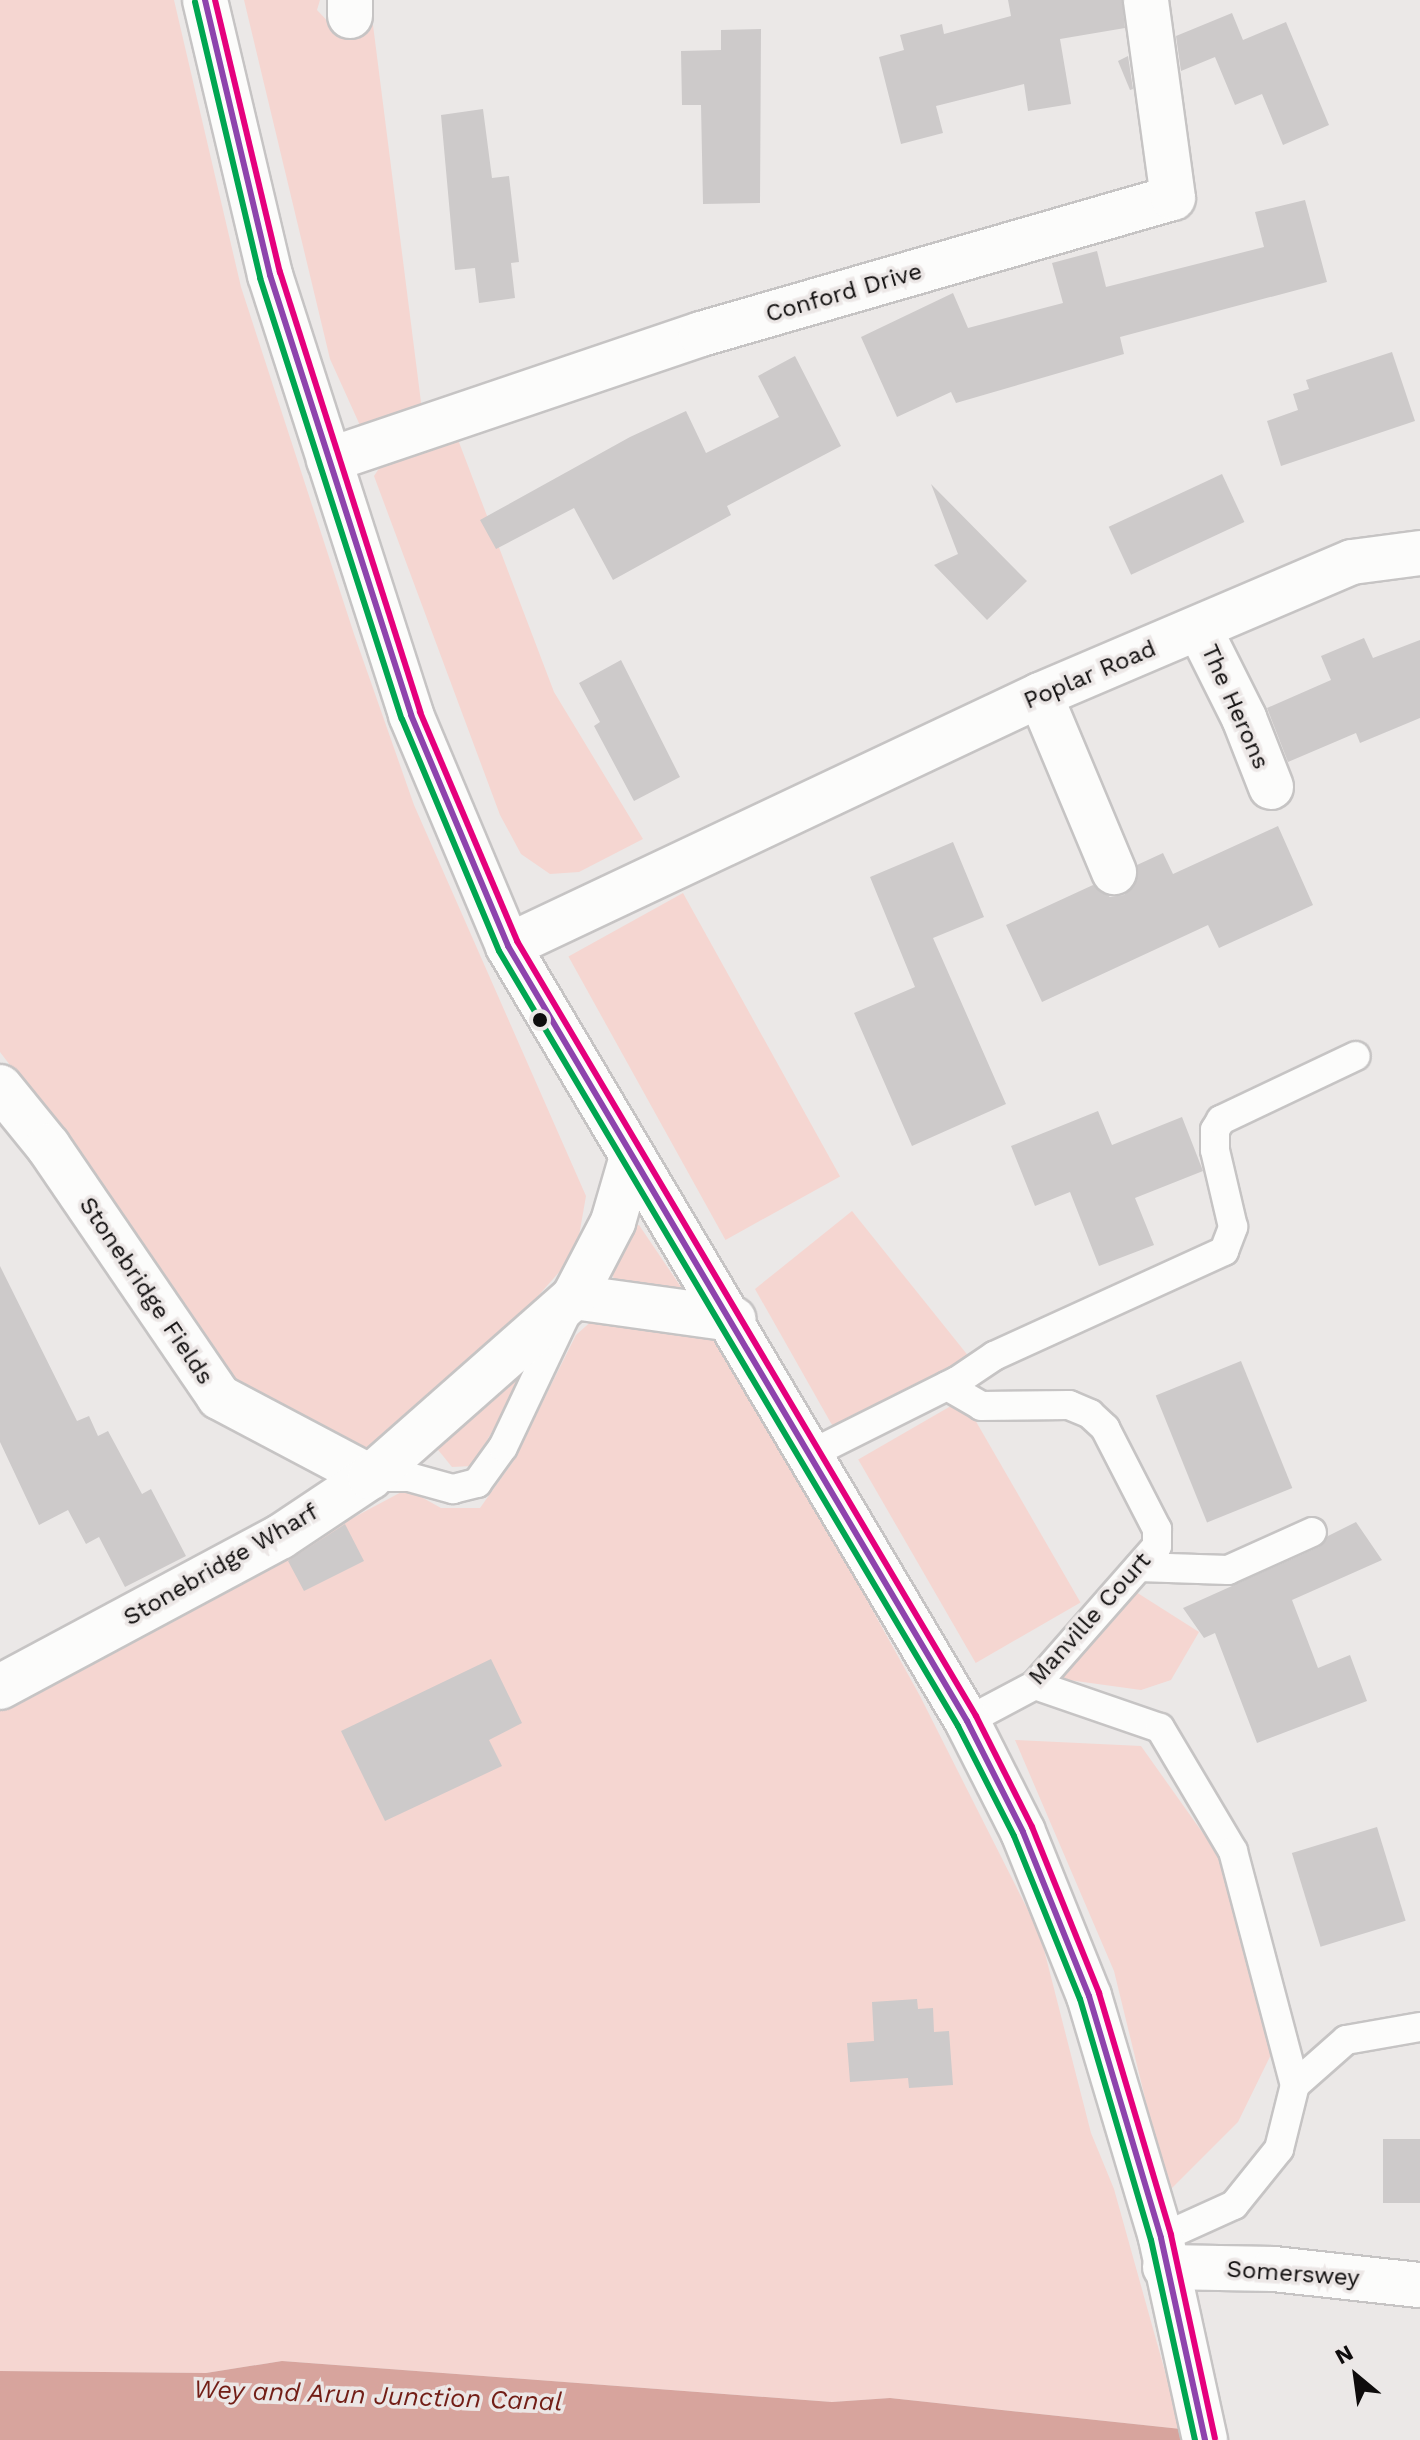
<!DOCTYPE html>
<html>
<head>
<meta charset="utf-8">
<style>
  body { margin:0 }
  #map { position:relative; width:1420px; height:2440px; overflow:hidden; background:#ebe8e7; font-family:"Work Sans",sans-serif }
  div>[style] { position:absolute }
  .green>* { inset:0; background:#f5d6d1; transform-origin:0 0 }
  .water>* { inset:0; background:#d7a49d }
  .building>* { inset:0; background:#cdcaca; transform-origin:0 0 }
  .roads { filter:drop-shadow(2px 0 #c6c4c4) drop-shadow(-2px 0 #c6c4c4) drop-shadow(0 2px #c6c4c4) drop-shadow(0 -2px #c6c4c4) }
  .lane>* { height:28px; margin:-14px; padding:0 14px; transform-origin:14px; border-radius:14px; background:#fcfcfb }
  .street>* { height:44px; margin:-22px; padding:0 22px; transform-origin:22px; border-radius:22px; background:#fcfcfb }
  .primary>* { height:44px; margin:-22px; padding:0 22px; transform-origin:22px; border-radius:22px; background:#fcfcfb }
  .bus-1>* { height:6px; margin:-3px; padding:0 3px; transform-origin:3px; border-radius:3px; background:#8e44ad }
  .bus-2>* { height:6px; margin:-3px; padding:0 3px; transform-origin:3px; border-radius:3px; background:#00a651 }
  .bus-3>* { height:6px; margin:-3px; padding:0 3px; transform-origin:3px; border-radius:3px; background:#e5007d }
  .dots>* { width:22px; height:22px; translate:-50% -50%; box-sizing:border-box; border:4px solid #ece7e6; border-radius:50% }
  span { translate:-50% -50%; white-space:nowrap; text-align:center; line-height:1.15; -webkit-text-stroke:7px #ece7e6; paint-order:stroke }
  .street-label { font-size:24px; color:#0e0c0c }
  .water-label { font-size:26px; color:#721e16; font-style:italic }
  .north { position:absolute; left:1316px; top:2336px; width:80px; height:80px; -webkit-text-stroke:6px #ece7e6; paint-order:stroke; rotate:331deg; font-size:22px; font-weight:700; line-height:32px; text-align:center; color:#0e0c0c }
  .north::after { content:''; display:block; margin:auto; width:28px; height:36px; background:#0e0c0c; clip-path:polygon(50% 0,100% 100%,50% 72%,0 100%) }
</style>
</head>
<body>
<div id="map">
  <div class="green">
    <i style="clip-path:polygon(0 0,174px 0,241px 287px,354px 634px,414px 805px,586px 1196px,576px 1253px,523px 1313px,366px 1449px,313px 1432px,240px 1388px,179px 1315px,60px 1131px,0 1052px)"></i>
    <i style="clip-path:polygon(244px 0,320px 0,317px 10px,336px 30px,373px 25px,422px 410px,363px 432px,330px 359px)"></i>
    <i style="clip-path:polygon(457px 437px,554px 692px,643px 839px,579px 872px,550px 874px,521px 854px,500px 815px,374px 476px,384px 461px)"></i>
    <i style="left:683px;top:893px;width:324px;height:131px;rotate:61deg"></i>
    <i style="clip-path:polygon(852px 1211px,974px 1363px,836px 1432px,755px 1289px)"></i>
    <i style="clip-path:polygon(639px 1225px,687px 1296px,617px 1289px,608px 1260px,627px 1227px)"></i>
    <i style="clip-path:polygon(595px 1318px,696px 1331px,725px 1344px,920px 1696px,1040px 1934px,1091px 2133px,1114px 2189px,1181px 2429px,890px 2398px,832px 2402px,282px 2361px,206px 2373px,0 2371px,0 1706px,407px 1489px,441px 1508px,480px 1508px,512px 1463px,576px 1335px)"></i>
    <i style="clip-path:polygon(533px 1362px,472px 1466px,452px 1467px,430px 1440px)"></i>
    <i style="left:963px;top:1399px;width:235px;height:121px;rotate:60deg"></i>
    <i style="clip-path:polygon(1136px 1592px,1199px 1632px,1171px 1680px,1141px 1690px,1054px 1678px)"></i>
    <i style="clip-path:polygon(1015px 1740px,1141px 1746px,1217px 1853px,1280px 2036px,1238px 2122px,1168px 2192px,1114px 1971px)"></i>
  </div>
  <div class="water">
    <i style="clip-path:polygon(282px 2361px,832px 2402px,890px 2398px,1181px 2429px,1215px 2440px,0 2440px,0 2371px,206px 2373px)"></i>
  </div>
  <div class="building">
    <i style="clip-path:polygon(1008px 0,1122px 0,1125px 28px,1060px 39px,1071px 104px,1028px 111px,1024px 84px,936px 106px,943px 133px,901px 144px,879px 57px,904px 50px,900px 35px,942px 24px,944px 34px,1011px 16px)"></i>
    <i style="clip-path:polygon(1232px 13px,1243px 40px,1286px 22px,1329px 125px,1283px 145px,1262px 94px,1235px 105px,1215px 57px,1181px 71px,1176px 36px)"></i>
    <i style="clip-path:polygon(761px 29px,760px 203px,703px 204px,701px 105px,682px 105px,681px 51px,721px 50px,721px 30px)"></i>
    <i style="clip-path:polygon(1128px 56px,1133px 89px,1130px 90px,1118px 61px)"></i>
    <i style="clip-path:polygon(483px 109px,492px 178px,509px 176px,519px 262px,511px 263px,515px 298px,479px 303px,475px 268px,455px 270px,441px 115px)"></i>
    <i style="clip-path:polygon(1305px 200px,1327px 282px,1120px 337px,1124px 354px,956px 403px,951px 392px,897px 417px,861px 337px,953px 293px,968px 328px,1063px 303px,1052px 263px,1097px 251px,1106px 287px,1264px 247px,1255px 212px)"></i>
    <i style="clip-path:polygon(1392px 352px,1415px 421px,1281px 466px,1267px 421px,1298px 410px,1293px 394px,1309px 389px,1306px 380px)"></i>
    <i style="clip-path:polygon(795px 356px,841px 446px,727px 506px,731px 515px,613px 580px,574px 508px,496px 549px,480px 520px,630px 437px,686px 411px,706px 453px,779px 417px,758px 376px)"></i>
    <i style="left:1222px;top:474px;width:53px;height:125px;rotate:65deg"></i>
    <i style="clip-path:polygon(931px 484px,1027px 581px,987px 620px,934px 565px,958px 554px)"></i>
    <i style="clip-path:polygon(1364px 638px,1373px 658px,1420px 640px,1420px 718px,1360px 743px,1356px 733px,1288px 762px,1267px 708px,1331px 680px,1321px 656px)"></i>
    <i style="clip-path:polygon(621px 660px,680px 777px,634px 801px,594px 726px,600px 722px,579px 683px)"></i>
    <i style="clip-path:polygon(1278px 826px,1313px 905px,1219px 948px,1208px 925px,1042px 1002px,1006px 925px,1093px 885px,1110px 897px,1124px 895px,1134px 886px,1137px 865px,1163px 853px,1173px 874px)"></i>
    <i style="clip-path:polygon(953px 842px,984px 917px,933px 938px,1006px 1104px,912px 1146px,854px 1013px,915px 987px,870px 877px)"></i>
    <i style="clip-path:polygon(1098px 1111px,1112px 1145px,1182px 1117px,1203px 1171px,1135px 1198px,1154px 1245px,1099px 1266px,1070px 1192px,1035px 1206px,1011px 1146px)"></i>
    <i style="clip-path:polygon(0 1266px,77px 1421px,89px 1416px,98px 1436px,108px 1431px,142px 1494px,151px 1489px,186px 1556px,125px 1587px,99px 1537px,86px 1544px,68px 1510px,39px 1525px,0 1442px)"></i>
    <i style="left:1241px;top:1361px;width:137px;height:92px;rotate:68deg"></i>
    <i style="clip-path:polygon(1356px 1522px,1382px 1560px,1292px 1600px,1318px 1668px,1350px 1655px,1367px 1701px,1257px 1743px,1215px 1633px,1204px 1638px,1183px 1608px,1319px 1547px,1328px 1536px)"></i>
    <i style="clip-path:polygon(345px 1524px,364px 1561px,304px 1591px,288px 1561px)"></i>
    <i style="clip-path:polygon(491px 1659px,522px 1723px,489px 1740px,502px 1766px,385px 1821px,341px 1731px)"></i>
    <i style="left:1377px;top:1827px;width:98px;height:89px;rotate:73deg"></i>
    <i style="clip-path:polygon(917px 1999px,918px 2009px,933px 2008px,934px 2032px,949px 2031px,953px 2085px,909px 2088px,908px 2078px,850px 2082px,847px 2043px,874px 2041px,872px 2002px)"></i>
    <i style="left:1420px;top:2139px;width:64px;height:37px;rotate:90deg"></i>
  </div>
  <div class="roads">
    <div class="lane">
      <i style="left:947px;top:1386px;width:39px;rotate:30deg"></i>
      <i style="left:981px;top:1406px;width:88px;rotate:-0.7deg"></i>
      <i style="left:1069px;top:1405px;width:23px;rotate:23deg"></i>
      <i style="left:1090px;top:1414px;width:21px;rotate:43deg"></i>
      <i style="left:1105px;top:1428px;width:114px;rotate:62.8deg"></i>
      <i style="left:1157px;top:1529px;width:17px;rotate:90deg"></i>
      <i style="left:1157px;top:1546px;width:185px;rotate:131.3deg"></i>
      <i style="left:1035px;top:1685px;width:77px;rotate:152.1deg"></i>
      <i style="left:811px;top:1454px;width:163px;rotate:-26.6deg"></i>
      <i style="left:957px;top:1381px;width:45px;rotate:-34deg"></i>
      <i style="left:994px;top:1356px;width:253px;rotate:-24.5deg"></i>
      <i style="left:1224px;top:1251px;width:26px;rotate:-69deg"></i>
      <i style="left:1233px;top:1227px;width:79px;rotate:-103.2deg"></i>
      <i style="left:1215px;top:1150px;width:20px;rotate:-90deg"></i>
      <i style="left:1215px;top:1130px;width:12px;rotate:-59deg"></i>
      <i style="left:1221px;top:1120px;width:149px;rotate:-25.4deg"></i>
      <i style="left:370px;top:1477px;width:39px"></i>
      <i style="left:409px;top:1477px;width:46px;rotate:15.3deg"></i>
      <i style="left:453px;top:1489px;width:25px;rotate:-14deg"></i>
      <i style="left:477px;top:1483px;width:44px;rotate:-54.2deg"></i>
      <i style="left:503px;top:1447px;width:149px;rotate:-64.6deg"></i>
      <i style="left:1139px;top:1567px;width:89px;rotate:1.9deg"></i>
      <i style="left:1228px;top:1570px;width:92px;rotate:-24.3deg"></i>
      <i style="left:1035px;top:1685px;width:132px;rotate:19deg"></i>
      <i style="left:1160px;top:1728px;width:143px;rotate:59.3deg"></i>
      <i style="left:1233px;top:1851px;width:242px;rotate:75.2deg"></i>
      <i style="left:1161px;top:2238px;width:80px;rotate:-24.3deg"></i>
      <i style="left:1234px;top:2205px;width:72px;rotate:-51.2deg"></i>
      <i style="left:1279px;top:2149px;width:66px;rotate:-76deg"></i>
      <i style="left:1295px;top:2085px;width:68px;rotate:-41.4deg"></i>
      <i style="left:1346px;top:2040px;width:75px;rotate:-10deg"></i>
    </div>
    <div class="street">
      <i style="left:350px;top:0;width:16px;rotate:90deg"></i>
      <i style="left:329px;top:460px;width:393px;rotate:-18.7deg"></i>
      <i style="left:701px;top:334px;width:491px;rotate:-16.1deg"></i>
      <i style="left:1173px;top:198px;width:200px;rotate:-97.8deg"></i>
      <i style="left:1199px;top:628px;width:101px;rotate:63.4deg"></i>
      <i style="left:1244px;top:718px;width:74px;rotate:68.6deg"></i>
      <i style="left:1040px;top:695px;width:192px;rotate:67.3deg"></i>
      <i style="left:508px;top:946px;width:588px;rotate:-25.26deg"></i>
      <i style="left:1040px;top:695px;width:339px;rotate:-23.1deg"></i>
      <i style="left:1352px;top:562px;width:69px;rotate:-7.5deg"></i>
      <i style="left:0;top:1087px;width:76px;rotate:50.9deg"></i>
      <i style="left:48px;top:1146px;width:304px;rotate:55.7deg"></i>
      <i style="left:219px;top:1397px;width:171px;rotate:27.9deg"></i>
      <i style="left:574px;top:1297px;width:161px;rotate:7.9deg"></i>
      <i style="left:0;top:1687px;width:318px;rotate:-28.2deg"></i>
      <i style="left:280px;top:1537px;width:108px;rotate:-33.7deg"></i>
      <i style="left:370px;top:1477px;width:272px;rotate:-41.4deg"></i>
      <i style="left:574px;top:1297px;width:85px;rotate:-62.5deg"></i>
      <i style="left:613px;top:1222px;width:65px;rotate:-73.8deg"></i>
      <i style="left:1165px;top:2267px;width:109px;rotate:1.1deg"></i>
      <i style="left:1274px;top:2269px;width:147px;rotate:6.3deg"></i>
    </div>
    <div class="primary">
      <i style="left:205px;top:0;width:283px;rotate:76.7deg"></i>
      <i style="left:270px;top:275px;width:462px;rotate:72.2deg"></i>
      <i style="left:411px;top:715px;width:251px;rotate:67.2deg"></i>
      <i style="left:508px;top:946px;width:901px;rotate:59.36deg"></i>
      <i style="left:967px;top:1721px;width:124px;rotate:63.2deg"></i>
      <i style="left:1023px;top:1832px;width:177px;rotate:68.1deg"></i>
      <i style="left:1089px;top:1996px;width:252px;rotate:73.4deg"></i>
      <i style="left:1161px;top:2238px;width:207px;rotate:77.7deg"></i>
    </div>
  </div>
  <div class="bus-1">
    <i style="left:205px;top:0;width:283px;rotate:76.7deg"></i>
    <i style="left:270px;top:275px;width:462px;rotate:72.2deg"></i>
    <i style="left:411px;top:715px;width:251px;rotate:67.2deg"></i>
    <i style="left:508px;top:946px;width:901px;rotate:59.36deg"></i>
    <i style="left:967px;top:1721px;width:124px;rotate:63.2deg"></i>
    <i style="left:1023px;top:1832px;width:177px;rotate:68.1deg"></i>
    <i style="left:1089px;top:1996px;width:252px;rotate:73.4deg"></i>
    <i style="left:1161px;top:2238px;width:207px;rotate:77.7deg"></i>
  </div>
  <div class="bus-2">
    <i style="left:195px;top:2px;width:284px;rotate:76.7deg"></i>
    <i style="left:260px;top:278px;width:463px;rotate:72.2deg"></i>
    <i style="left:402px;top:719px;width:251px;rotate:67.3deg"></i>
    <i style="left:499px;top:951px;width:901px;rotate:59.36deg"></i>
    <i style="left:958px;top:1726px;width:123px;rotate:63deg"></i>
    <i style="left:1014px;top:1836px;width:176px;rotate:68deg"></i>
    <i style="left:1080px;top:1999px;width:251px;rotate:73.6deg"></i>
    <i style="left:1151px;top:2240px;width:205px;rotate:77.6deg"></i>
  </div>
  <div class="bus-3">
    <i style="left:215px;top:0;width:280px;rotate:76.6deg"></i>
    <i style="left:280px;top:272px;width:462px;rotate:72.3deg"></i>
    <i style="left:420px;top:712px;width:249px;rotate:67deg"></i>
    <i style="left:517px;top:941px;width:901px;rotate:59.36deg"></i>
    <i style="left:976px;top:1716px;width:124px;rotate:63.2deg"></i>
    <i style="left:1032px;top:1827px;width:179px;rotate:68deg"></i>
    <i style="left:1099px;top:1993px;width:252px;rotate:73.4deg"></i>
    <i style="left:1171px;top:2235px;width:208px;rotate:77.8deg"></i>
  </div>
  <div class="dots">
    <i style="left:540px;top:1020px;background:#0e0c0c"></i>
  </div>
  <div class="street-label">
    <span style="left:844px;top:293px;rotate:-16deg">Conford Drive</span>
    <span style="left:1090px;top:675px;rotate:-23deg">Poplar Road</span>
    <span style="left:1235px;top:707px;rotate:66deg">The Herons</span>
    <span style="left:146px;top:1291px;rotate:56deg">Stonebridge Fields</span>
    <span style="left:221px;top:1565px;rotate:-30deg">Stonebridge Wharf</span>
    <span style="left:1090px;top:1619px;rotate:-48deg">Manville Court</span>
    <span style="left:1293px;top:2274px;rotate:4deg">Somerswey</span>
  </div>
  <div class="water-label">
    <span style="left:378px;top:2396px;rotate:2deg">Wey and Arun Junction Canal</span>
  </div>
  <div class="north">N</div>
</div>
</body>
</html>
